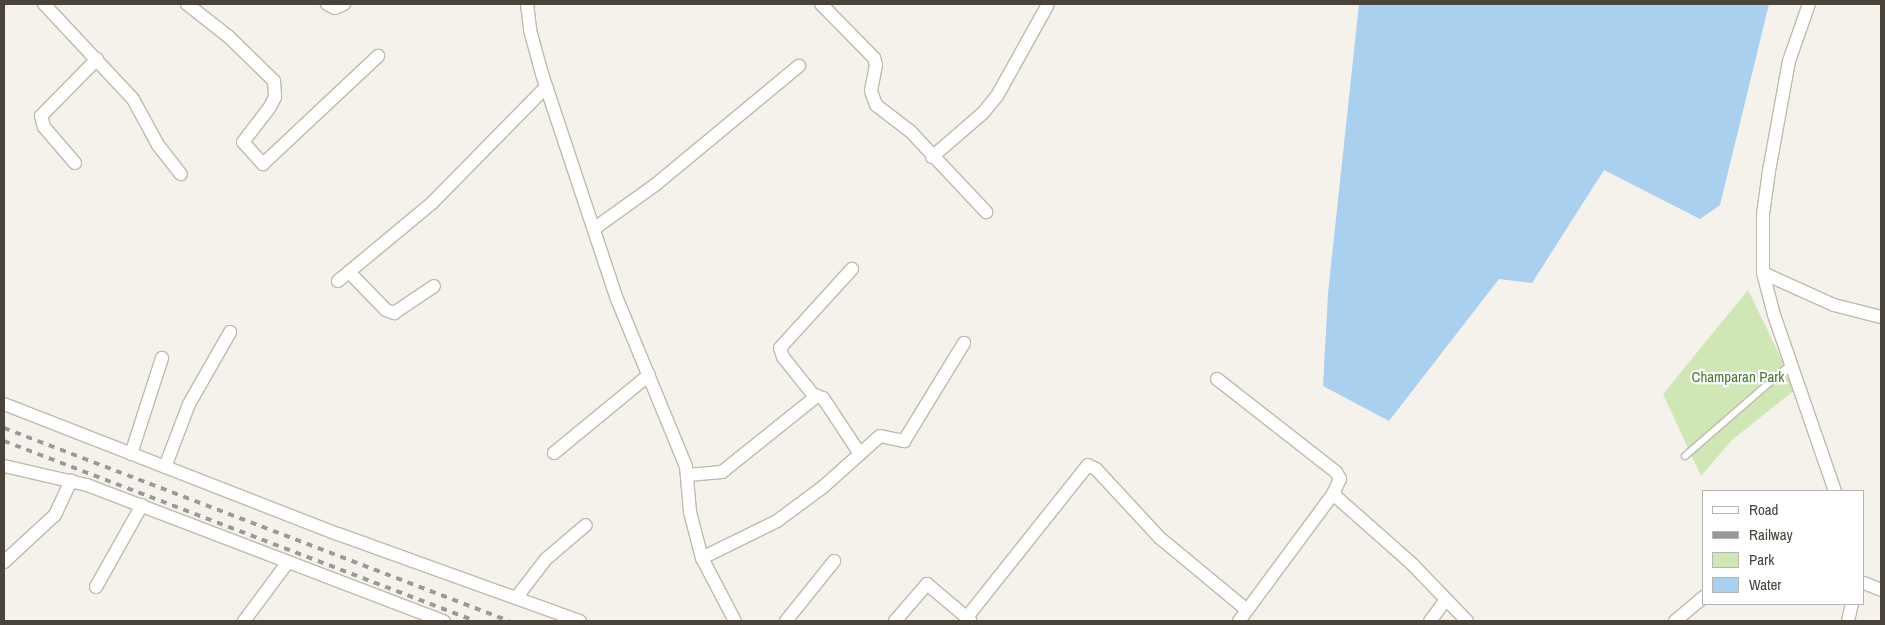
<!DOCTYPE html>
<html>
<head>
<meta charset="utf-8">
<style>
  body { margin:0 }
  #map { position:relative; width:1885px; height:625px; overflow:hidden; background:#f5f2eb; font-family:"Archivo Narrow",sans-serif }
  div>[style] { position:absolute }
  .green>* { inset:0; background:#cfe7b5 }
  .water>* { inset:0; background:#aad0ef }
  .roads { filter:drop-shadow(1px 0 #c0baad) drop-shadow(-1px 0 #c0baad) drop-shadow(0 1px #c0baad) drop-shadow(0 -1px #c0baad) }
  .service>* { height:6px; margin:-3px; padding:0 3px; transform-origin:3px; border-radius:3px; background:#fff }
  .minor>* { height:12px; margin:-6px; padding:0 6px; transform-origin:6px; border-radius:6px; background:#fff }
  .rail>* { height:4px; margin-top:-2px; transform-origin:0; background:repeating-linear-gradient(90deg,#999 0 6px,transparent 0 12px) }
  span { translate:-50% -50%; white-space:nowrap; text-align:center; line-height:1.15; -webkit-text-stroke:4.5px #fff; paint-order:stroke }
  .park-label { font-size:15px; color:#477a2d }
  .frame { position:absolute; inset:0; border:5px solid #494339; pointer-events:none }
  .legend { position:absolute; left:1702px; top:490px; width:162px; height:115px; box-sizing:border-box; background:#fff; border:1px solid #b6b4b0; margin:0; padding:6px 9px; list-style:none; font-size:15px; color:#494339 }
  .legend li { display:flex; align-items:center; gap:10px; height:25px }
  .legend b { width:25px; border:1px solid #b6b4b0 }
</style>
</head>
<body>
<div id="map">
  <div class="green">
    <i style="clip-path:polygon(1748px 290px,1796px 389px,1732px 440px,1701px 476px,1663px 394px)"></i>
  </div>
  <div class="water">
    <i style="clip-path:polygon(1359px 4px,1769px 4px,1720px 205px,1700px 219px,1604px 170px,1532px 283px,1499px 279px,1389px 421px,1323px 386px,1328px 293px)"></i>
  </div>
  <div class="roads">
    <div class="service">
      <i style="left:1685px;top:456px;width:140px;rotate:-41deg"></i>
    </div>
    <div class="minor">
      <i style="left:44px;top:4px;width:130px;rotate:46.9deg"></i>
      <i style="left:133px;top:99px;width:52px;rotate:61.5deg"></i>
      <i style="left:158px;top:145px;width:37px;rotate:52deg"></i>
      <i style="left:187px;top:4px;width:53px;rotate:38.2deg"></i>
      <i style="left:229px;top:37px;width:63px;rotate:44.4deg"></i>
      <i style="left:274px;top:81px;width:16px;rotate:86deg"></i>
      <i style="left:275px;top:97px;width:11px;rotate:117deg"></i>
      <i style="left:270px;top:107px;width:44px;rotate:127.6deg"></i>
      <i style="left:243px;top:142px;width:30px;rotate:48deg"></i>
      <i style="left:263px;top:164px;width:158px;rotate:-43.2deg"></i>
      <i style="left:327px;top:4px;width:9px;rotate:27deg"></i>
      <i style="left:335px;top:8px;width:10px;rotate:-24deg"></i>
      <i style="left:527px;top:4px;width:26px;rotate:83deg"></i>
      <i style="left:530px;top:30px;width:46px;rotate:74.7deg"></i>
      <i style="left:542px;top:74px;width:237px;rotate:71.6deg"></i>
      <i style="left:617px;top:299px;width:181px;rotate:67.6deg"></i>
      <i style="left:686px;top:466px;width:46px;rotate:85deg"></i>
      <i style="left:690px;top:512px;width:48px;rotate:75.4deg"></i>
      <i style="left:702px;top:558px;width:71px;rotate:62.4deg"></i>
      <i style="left:821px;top:4px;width:76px;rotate:45.5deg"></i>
      <i style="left:874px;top:58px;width:7px;rotate:74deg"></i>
      <i style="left:876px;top:65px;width:26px;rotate:101deg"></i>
      <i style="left:871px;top:91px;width:15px;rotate:70deg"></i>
      <i style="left:876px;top:105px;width:44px;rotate:37.6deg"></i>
      <i style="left:911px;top:132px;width:110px;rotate:46.8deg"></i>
      <i style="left:1809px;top:4px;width:60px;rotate:109.3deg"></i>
      <i style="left:1789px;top:61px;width:112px;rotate:100.3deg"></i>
      <i style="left:1769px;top:171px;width:43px;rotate:97.9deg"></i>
      <i style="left:1763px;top:214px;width:59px;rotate:90deg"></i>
      <i style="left:1763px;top:273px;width:43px;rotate:75.3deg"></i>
      <i style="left:1774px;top:315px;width:186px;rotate:70.9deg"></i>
      <i style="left:932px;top:157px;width:67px;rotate:-40.8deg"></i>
      <i style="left:983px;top:113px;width:22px;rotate:-51deg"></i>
      <i style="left:997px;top:96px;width:103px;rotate:-60.9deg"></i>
      <i style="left:75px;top:163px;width:48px;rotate:-130.7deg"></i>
      <i style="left:44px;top:127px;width:11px;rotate:-105deg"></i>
      <i style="left:41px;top:116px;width:80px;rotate:-45.5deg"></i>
      <i style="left:595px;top:228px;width:74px;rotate:-35.6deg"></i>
      <i style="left:655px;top:185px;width:187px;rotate:-39.6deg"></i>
      <i style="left:349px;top:272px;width:53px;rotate:45.8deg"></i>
      <i style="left:386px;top:310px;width:9px;rotate:21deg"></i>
      <i style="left:394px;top:313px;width:48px;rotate:-34deg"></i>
      <i style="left:1763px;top:273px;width:78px;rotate:24.3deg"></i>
      <i style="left:1834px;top:305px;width:49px;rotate:14.3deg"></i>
      <i style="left:338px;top:281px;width:122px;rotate:-39.7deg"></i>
      <i style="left:432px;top:203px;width:163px;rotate:-45.5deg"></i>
      <i style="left:1217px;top:379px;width:151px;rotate:38deg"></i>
      <i style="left:1336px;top:472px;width:8px;rotate:60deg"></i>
      <i style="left:1340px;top:479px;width:17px;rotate:115deg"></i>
      <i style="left:1333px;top:494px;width:158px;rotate:126.5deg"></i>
      <i style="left:815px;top:397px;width:51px;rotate:-128.7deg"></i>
      <i style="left:783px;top:357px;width:9px;rotate:-108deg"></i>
      <i style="left:780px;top:348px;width:107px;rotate:-47.7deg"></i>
      <i style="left:4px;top:404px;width:358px;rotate:21.3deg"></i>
      <i style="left:338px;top:534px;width:257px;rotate:19.8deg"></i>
      <i style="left:554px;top:453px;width:123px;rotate:-39.4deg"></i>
      <i style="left:131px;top:454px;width:101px;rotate:-72.1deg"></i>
      <i style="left:4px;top:466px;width:85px;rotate:12.9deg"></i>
      <i style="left:87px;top:485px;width:382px;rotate:20.9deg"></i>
      <i style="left:165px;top:467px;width:67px;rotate:-69.1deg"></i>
      <i style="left:189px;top:404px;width:83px;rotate:-60.3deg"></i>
      <i style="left:688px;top:475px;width:34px;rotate:-5deg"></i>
      <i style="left:722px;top:472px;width:122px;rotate:-38.7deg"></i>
      <i style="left:817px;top:396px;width:6px;rotate:18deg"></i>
      <i style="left:823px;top:398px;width:67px;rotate:56.5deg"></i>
      <i style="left:1333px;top:494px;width:106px;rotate:41.5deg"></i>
      <i style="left:1412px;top:564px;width:79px;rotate:46deg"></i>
      <i style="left:702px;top:558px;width:84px;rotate:-26.3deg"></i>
      <i style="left:777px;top:521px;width:57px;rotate:-36.5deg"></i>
      <i style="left:823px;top:487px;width:76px;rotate:-41.8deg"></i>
      <i style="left:880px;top:436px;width:25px;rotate:12deg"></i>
      <i style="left:904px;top:441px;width:115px;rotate:-58.5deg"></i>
      <i style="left:4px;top:562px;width:69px;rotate:-42.7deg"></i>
      <i style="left:55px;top:515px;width:38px;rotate:-65deg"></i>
      <i style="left:1864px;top:583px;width:18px;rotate:22deg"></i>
      <i style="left:96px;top:587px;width:94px;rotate:-60.7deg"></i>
      <i style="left:516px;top:598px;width:49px;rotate:-52.4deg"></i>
      <i style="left:546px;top:559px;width:52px;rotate:-40.4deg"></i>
      <i style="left:967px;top:617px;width:194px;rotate:-51.5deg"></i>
      <i style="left:1088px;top:465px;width:9px;rotate:27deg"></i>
      <i style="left:1096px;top:469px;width:94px;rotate:47.2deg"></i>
      <i style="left:1160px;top:538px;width:113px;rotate:39.6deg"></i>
      <i style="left:244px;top:621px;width:74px;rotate:-53.3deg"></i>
      <i style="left:786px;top:621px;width:77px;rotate:-51.3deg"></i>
      <i style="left:895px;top:621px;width:49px;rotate:-49.1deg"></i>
      <i style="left:927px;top:584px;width:57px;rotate:40.1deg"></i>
      <i style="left:1430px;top:621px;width:26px;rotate:-53deg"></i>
      <i style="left:1675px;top:621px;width:38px;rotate:-40deg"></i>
      <i style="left:1848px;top:621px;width:17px;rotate:-77deg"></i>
    </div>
  </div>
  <div class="rail">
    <i style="left:4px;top:428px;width:541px;rotate:20.92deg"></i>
    <i style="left:4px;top:441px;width:504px;rotate:20.92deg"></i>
  </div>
  <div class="park-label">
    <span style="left:1738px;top:377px">Champaran Park</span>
  </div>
  <div class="frame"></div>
  <ul class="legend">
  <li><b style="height:6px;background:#fff"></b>Road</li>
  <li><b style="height:6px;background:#999"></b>Railway</li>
  <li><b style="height:14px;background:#cfe7b5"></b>Park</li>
  <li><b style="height:14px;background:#aad0ef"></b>Water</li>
  </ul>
</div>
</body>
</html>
